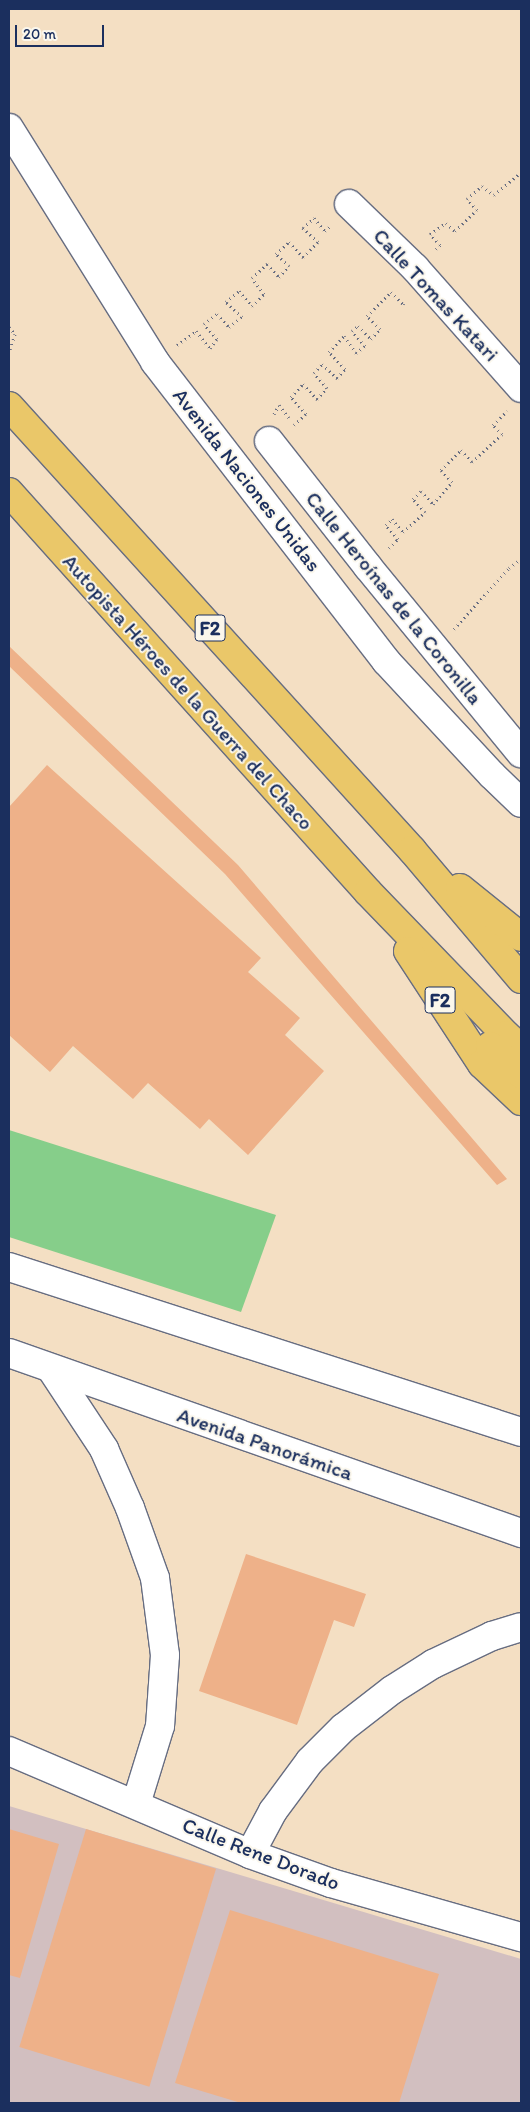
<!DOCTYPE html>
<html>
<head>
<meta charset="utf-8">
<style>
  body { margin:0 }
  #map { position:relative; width:530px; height:2112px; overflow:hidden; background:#f4dfc3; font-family:Itim,sans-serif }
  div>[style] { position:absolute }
  .industrial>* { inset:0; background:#d2bfc0 }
  .green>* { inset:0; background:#86ce8a }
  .building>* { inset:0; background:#eeb189; transform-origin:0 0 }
  .path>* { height:3px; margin-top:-1.5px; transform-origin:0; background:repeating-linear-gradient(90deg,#676d81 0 1px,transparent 0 5px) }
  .roads { filter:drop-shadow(1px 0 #676d81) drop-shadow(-1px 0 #676d81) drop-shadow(0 1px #676d81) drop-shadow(0 -1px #676d81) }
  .minor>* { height:28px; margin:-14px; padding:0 14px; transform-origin:14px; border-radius:14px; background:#fff }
  .tertiary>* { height:28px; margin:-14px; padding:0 14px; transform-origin:14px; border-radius:14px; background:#fff }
  .motorway>* { height:28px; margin:-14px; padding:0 14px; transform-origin:14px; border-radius:14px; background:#eac769 }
  span { translate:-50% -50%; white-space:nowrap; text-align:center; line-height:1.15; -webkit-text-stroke:4px #fbf7ec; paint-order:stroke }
  .shield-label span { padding:1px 4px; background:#fbf7ec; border:1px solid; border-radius:4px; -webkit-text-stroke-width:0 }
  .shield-label { font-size:20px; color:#1b2f5e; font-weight:700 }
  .street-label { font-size:21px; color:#1b2f5e }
  .frame { position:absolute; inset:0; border:10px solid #1b2f5e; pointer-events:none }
  .scale { position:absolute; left:15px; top:25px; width:89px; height:22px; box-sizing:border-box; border:2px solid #1b2f5e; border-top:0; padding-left:6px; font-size:15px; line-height:18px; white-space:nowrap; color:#1b2f5e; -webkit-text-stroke:4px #fbf7ec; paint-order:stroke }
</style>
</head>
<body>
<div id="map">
  <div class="industrial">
    <i style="clip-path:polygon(9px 1806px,521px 1959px,521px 2103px,9px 2103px)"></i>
  </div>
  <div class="green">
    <i style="clip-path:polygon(9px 1130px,276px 1215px,241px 1312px,9px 1237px)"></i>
  </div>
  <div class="building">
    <i style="clip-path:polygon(9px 646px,238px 865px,507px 1179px,497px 1185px,225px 874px,9px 666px)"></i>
    <i style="clip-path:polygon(47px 765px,261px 958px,248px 972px,300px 1018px,285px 1035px,324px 1071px,248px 1155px,209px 1119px,200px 1129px,148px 1083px,133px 1099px,73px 1046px,50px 1072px,9px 1035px,9px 807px)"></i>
    <i style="clip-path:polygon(246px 1554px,366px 1594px,354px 1627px,334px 1620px,297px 1725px,199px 1691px)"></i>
    <i style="clip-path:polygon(9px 1829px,59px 1844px,20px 1978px,9px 1975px)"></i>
    <i style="left:86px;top:1829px;width:136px;height:228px;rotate:17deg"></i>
    <i style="clip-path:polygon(230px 1910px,439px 1974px,399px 2103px,241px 2103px,175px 2083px)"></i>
  </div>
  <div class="path">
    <i style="left:436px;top:249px;width:6px;rotate:-45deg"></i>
    <i style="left:440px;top:245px;width:15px;rotate:-132deg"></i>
    <i style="left:430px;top:234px;width:19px;rotate:-35deg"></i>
    <i style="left:446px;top:223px;width:12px;rotate:42deg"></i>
    <i style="left:455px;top:231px;width:30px;rotate:-44deg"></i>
    <i style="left:477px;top:210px;width:15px;rotate:-132deg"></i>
    <i style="left:467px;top:199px;width:20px;rotate:-41deg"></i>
    <i style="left:482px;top:186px;width:15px;rotate:37deg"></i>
    <i style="left:494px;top:195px;width:35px;rotate:-40deg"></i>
    <i style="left:9px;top:327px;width:9px;rotate:49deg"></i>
    <i style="left:15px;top:334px;width:20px;rotate:108deg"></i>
    <i style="left:177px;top:345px;width:24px;rotate:-36deg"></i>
    <i style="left:196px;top:331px;width:22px;rotate:51deg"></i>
    <i style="left:210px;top:348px;width:11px;rotate:-52deg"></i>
    <i style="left:217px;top:339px;width:20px;rotate:-131deg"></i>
    <i style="left:204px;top:324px;width:16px;rotate:-38deg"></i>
    <i style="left:217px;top:314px;width:18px;rotate:47deg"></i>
    <i style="left:229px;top:327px;width:16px;rotate:-38deg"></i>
    <i style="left:242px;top:317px;width:22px;rotate:-137deg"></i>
    <i style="left:226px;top:302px;width:17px;rotate:-40deg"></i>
    <i style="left:239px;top:291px;width:20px;rotate:49deg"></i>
    <i style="left:252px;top:306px;width:17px;rotate:-45deg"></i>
    <i style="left:264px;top:294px;width:20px;rotate:-127deg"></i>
    <i style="left:252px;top:278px;width:21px;rotate:-43deg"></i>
    <i style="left:267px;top:264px;width:18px;rotate:47deg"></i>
    <i style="left:279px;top:277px;width:15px;rotate:-48deg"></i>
    <i style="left:289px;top:266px;width:18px;rotate:-137deg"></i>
    <i style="left:276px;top:254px;width:18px;rotate:-43deg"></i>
    <i style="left:289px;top:242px;width:21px;rotate:47deg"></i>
    <i style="left:303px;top:257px;width:21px;rotate:-45deg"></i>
    <i style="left:318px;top:242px;width:21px;rotate:-137deg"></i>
    <i style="left:303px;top:228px;width:15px;rotate:-42deg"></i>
    <i style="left:314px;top:218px;width:17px;rotate:50deg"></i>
    <i style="left:325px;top:231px;width:8px;rotate:-45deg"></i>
    <i style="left:274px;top:414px;width:10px;rotate:-61deg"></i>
    <i style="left:279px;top:405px;width:16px;rotate:52deg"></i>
    <i style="left:294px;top:425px;width:16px;rotate:-43deg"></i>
    <i style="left:306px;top:414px;width:23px;rotate:-131deg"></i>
    <i style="left:291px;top:397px;width:18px;rotate:-47deg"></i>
    <i style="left:303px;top:384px;width:21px;rotate:47deg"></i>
    <i style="left:317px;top:399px;width:15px;rotate:-48deg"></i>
    <i style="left:327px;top:388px;width:20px;rotate:-131deg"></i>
    <i style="left:314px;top:373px;width:12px;rotate:-48deg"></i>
    <i style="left:322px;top:364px;width:21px;rotate:43deg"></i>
    <i style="left:337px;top:378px;width:12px;rotate:-48deg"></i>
    <i style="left:345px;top:369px;width:23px;rotate:-133deg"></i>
    <i style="left:329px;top:352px;width:22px;rotate:-47deg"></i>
    <i style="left:344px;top:336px;width:21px;rotate:55deg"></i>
    <i style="left:356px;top:353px;width:11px;rotate:-38deg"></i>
    <i style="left:365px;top:346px;width:20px;rotate:-131deg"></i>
    <i style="left:352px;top:331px;width:8px;rotate:-40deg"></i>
    <i style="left:358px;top:326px;width:18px;rotate:45deg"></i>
    <i style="left:371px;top:339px;width:13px;rotate:-48deg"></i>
    <i style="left:380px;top:329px;width:18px;rotate:-135deg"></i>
    <i style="left:367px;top:316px;width:34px;rotate:-45deg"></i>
    <i style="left:391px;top:292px;width:17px;rotate:45deg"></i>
    <i style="left:403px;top:304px;width:4px;rotate:-56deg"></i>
    <i style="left:389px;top:548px;width:13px;rotate:-45deg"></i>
    <i style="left:398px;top:539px;width:18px;rotate:-131deg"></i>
    <i style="left:386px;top:525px;width:8px;rotate:-45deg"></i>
    <i style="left:392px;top:519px;width:17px;rotate:50deg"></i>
    <i style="left:403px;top:532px;width:30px;rotate:-42deg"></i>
    <i style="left:425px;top:512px;width:18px;rotate:-133deg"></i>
    <i style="left:413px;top:499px;width:11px;rotate:-45deg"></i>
    <i style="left:421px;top:491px;width:18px;rotate:47deg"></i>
    <i style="left:433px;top:504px;width:29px;rotate:-49deg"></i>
    <i style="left:452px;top:482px;width:16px;rotate:-133deg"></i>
    <i style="left:441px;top:470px;width:28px;rotate:-45deg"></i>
    <i style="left:461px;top:450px;width:16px;rotate:47deg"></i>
    <i style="left:472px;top:462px;width:41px;rotate:-43deg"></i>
    <i style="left:502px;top:434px;width:13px;rotate:-135deg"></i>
    <i style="left:493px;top:425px;width:20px;rotate:-45deg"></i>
    <i style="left:454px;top:629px;width:82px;rotate:-48deg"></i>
    <i style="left:509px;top:568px;width:15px;rotate:-37deg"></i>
  </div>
  <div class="roads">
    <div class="minor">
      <i style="left:349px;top:204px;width:92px;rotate:44.1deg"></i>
      <i style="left:415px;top:268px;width:160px;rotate:48.5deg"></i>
      <i style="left:269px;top:441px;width:160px;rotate:51.8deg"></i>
      <i style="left:368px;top:567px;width:241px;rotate:50.6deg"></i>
      <i style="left:52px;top:1370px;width:95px;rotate:56.6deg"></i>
      <i style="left:104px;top:1449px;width:64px;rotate:66.2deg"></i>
      <i style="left:130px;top:1508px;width:74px;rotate:70.3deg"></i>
      <i style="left:155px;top:1578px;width:78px;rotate:82.6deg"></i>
      <i style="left:165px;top:1655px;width:71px;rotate:94deg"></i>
      <i style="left:160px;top:1726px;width:82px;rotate:107.1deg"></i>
      <i style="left:9px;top:1751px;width:262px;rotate:23.1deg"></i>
      <i style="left:250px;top:1854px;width:86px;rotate:19.7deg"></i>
      <i style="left:331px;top:1883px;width:198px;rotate:15.9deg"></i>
      <i style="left:250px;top:1854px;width:49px;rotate:-61.9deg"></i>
      <i style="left:273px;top:1811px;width:62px;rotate:-53.5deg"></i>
      <i style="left:310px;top:1761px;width:47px;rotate:-45deg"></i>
      <i style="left:343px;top:1728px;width:62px;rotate:-37.8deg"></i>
      <i style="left:392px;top:1690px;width:49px;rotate:-32.4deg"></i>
      <i style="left:433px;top:1664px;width:65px;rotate:-25.4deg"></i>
      <i style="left:492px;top:1636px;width:30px;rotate:-17deg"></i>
    </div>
    <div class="tertiary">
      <i style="left:9px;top:128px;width:276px;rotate:58deg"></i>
      <i style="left:155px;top:362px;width:378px;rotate:52.3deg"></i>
      <i style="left:386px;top:661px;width:156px;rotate:47.1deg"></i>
      <i style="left:492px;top:775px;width:40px;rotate:44deg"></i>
      <i style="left:9px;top:1267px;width:538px;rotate:17.86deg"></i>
      <i style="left:9px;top:1353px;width:543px;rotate:19.37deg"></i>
    </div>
    <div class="motorway">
      <i style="left:9px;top:406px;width:600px;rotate:47.77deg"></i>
      <i style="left:412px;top:850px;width:169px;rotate:49.8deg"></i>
      <i style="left:9px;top:492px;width:537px;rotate:48.09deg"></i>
      <i style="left:368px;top:892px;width:199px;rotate:46deg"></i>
      <i style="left:506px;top:1035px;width:20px;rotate:41deg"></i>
      <i style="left:460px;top:888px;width:78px;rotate:38.8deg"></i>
      <i style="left:408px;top:951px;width:135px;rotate:56.8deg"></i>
      <i style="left:482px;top:1064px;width:54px;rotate:43.5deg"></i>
      <i style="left:490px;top:1046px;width:42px;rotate:42.1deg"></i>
    </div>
  </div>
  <div class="shield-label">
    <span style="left:210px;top:628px">F2</span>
    <span style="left:440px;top:1000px">F2</span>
  </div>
  <div class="street-label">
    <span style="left:436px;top:295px;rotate:47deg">Calle Tomas Katari</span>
    <span style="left:247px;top:480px;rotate:52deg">Avenida Naciones Unidas</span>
    <span style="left:394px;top:598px;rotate:51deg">Calle Heroínas de la Coronilla</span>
    <span style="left:188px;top:692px;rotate:48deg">Autopista Héroes de la Guerra del Chaco</span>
    <span style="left:265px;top:1444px;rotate:19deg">Avenida Panorámica</span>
    <span style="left:261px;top:1854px;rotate:21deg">Calle Rene Dorado</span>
  </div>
  <div class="frame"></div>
  <div class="scale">20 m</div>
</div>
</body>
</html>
